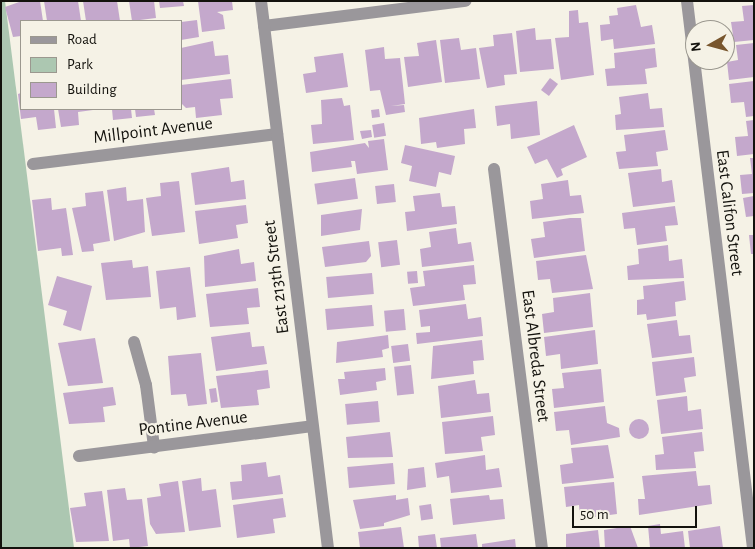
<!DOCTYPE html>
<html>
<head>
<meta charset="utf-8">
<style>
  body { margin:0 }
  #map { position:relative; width:755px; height:549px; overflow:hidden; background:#f5f2e6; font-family:"Alegreya Sans",sans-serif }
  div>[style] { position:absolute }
  .green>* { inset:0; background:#acc7b1 }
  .building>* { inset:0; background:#c4a8cc; transform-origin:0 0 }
  .round { border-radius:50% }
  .minor>* { height:12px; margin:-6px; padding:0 6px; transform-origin:6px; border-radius:6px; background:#9a979b }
  .tertiary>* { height:12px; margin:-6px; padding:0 6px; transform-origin:6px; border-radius:6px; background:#9a979b }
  span { translate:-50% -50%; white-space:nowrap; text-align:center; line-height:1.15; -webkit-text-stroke:4.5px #f5f2e6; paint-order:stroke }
  .street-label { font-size:18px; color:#13120d }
  .frame { position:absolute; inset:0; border:2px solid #13120d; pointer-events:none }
  .legend { position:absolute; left:20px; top:20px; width:162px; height:90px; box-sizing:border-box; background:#f5f2e6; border:1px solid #9b988f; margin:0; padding:6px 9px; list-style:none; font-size:15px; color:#13120d }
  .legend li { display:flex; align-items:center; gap:10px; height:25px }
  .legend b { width:25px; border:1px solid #9b988f }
  .north { position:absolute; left:685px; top:20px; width:50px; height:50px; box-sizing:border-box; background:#f5f2e6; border:1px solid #9b988f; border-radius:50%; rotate:263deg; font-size:14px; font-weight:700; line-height:20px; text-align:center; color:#13120d }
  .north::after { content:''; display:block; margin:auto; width:18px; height:22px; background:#78562d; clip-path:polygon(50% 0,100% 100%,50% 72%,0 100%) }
  .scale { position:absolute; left:572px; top:506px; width:125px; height:22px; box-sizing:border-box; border:2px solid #13120d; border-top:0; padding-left:6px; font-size:15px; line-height:18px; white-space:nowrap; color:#13120d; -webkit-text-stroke:4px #f5f2e6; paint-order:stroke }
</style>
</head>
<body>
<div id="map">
  <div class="green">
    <i style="clip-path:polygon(1px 1px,5px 1px,74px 548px,1px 548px)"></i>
  </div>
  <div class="building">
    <i style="clip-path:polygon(22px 1px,40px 1px,43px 21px,21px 21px,21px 36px,13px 37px,5px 7px)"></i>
    <i style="clip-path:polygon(44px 1px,78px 1px,81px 21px,47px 21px)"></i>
    <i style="clip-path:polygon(83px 1px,117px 1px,120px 21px,86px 21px)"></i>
    <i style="clip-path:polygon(129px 1px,154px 1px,156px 18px,132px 21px)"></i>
    <i style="clip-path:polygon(159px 1px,183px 1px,184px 6px,160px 8px)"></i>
    <i style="clip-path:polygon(198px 1px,232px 1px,233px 10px,217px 12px,223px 15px,225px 29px,202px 32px)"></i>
    <i style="clip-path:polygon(636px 5px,641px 27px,652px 25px,655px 44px,614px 49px,613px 39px,601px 41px,600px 25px,610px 24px,609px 16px,618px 15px,617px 8px)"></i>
    <i style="clip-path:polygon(754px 5px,754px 40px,734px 42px,731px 22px,744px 21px,742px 6px)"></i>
    <i style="clip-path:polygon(578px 10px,579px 23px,588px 22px,594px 75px,561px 80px,555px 38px,569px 37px,569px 11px)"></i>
    <i style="clip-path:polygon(197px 20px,199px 37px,181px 40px,181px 22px)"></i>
    <i style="clip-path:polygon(535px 28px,536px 40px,551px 39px,554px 69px,520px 72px,516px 31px)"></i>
    <i style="clip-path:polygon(512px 33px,517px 74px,504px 75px,505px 85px,487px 88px,479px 48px,494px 46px,493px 35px)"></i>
    <i style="clip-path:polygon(459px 38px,461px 50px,476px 48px,480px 79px,445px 83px,440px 40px)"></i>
    <i style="clip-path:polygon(436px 40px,442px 82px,408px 87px,404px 57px,419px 56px,417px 43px)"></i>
    <i style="clip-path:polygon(213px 41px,215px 56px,228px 55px,230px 74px,181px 80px,181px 48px)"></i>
    <i style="clip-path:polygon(754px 43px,754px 77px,729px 80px,727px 62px,738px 60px,736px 45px)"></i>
    <i style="clip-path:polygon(384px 47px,385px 59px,400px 58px,405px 104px,391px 106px,404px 105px,405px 112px,386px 115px,380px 90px,370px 91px,365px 50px)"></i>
    <i style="clip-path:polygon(655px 48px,657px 67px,645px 69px,647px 84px,607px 86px,605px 69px,615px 68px,614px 53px)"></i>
    <i style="clip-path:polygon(343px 53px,348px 87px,306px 93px,303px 74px,316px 72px,314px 57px)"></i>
    <i style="left:550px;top:78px;width:10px;height:15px;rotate:37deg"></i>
    <i style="clip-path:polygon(231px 79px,233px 98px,220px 99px,222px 115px,196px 118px,195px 107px,186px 108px,182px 104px,181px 85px)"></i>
    <i style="clip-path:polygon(754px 81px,754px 116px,746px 117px,744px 102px,731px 103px,729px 84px)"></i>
    <i style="clip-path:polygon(21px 93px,21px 109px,54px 109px,56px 128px,38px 130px,36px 117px,21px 119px,18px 94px)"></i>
    <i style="clip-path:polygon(648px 93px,650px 109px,662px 108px,664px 127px,616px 130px,615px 115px,621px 114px,619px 97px)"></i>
    <i style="clip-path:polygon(342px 98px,344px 106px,350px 105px,354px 140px,313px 144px,311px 125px,322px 124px,321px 100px)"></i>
    <i style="clip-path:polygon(537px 101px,540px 135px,511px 139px,510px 124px,497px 126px,495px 106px)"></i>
    <i style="clip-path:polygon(58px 109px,93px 109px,93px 110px,78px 112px,79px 125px,61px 127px)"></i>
    <i style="clip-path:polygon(112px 109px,131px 109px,132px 118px,113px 120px)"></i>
    <i style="clip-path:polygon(135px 109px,154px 109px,155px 115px,136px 117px)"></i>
    <i style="left:379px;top:109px;width:8px;height:8px;rotate:83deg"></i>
    <i style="clip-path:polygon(474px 109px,476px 128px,464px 129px,465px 144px,437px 148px,436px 142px,421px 144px,419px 118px)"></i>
    <i style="clip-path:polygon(754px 120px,754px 154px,737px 156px,735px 137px,748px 136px,746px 121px)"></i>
    <i style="left:384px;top:123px;width:13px;height:12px;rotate:81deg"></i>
    <i style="clip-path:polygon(574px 125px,587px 157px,561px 169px,563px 175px,557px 178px,547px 159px,535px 164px,527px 147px)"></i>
    <i style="clip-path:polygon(371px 130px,372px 137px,362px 139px,360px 131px)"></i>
    <i style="clip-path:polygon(665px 130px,668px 150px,656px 152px,658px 166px,619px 169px,616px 152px,626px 151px,624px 135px)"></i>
    <i style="clip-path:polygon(384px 139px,388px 170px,357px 174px,355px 161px,351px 161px,352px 167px,312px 172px,310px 152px,365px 143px,369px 148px,368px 141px)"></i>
    <i style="clip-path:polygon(405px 145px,455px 156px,451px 175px,439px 172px,436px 187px,409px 181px,412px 166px,401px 163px)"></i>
    <i style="clip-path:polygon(750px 158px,754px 158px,754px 193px,742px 194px,740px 175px,752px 174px)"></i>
    <i style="clip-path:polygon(229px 167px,231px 182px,244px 180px,246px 199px,195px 205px,191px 173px)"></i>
    <i style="clip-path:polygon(661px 169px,662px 182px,672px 180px,675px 202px,633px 207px,628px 173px)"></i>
    <i style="left:355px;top:178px;width:21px;height:41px;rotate:82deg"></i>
    <i style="clip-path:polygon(568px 180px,570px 196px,581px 195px,584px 213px,532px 219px,530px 201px,543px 199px,541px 184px)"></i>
    <i style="clip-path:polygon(179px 181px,185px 232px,152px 236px,146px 198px,161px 196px,160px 183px)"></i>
    <i style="left:394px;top:184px;width:18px;height:19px;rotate:84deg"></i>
    <i style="clip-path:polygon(126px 187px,127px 201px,143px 199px,145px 232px,114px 241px,107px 190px)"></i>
    <i style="clip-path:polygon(103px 191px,110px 241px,93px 244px,94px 251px,82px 252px,72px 208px,86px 206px,85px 193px)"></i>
    <i style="clip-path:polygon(440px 193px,442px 207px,455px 206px,457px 224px,407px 231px,405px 212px,415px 211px,413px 196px)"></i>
    <i style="clip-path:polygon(754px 196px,754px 216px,746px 217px,743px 198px)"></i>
    <i style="clip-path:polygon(51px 198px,52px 210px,66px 208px,73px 255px,62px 256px,61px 248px,38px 251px,32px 200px)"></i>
    <i style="clip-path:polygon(246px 205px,248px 223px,236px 225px,238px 238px,199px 244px,195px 211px)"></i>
    <i style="clip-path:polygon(675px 206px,678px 225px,665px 226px,667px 241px,637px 245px,635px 228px,624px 229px,622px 213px)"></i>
    <i style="clip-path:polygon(362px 209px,360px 230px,321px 236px,321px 215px)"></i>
    <i style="clip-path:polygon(570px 218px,581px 218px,585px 251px,534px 258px,531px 239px,545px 237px,543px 222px)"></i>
    <i style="clip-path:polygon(456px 228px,458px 244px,471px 242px,474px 261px,422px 267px,420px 249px,431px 247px,429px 232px)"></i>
    <i style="clip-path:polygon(749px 235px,754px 235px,754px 254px,751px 254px)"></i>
    <i style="left:397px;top:240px;width:25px;height:19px;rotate:83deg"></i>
    <i style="clip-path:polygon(369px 241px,371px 256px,366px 262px,325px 267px,322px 247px)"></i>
    <i style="clip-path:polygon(668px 245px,669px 261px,682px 259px,684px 278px,628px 280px,627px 266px,639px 264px,638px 249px)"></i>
    <i style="clip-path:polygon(239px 249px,241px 264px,254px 262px,256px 281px,205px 287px,204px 256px)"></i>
    <i style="clip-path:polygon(586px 255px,593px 289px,552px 293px,550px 279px,538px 280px,536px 261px)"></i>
    <i style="clip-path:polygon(132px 260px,133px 268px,148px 266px,151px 297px,106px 300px,101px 263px)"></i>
    <i style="clip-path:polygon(474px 265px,476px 284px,463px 285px,465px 300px,413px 306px,410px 288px,425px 286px,423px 271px)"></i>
    <i style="clip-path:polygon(190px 267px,196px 317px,177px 320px,176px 307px,160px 309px,156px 271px)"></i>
    <i style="left:417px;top:271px;width:12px;height:10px;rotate:85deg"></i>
    <i style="left:372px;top:273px;width:21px;height:46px;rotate:85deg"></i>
    <i style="clip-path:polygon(57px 276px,92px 286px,81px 331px,63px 325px,67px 311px,48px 305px)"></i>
    <i style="clip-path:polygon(684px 281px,686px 300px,675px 302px,676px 316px,647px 320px,646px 314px,637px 315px,637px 300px,644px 299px,643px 286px)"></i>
    <i style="clip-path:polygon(258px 288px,260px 307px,247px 308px,249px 324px,210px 327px,206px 294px)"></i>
    <i style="clip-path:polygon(590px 293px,593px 327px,544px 333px,542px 314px,554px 312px,553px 298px)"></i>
    <i style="clip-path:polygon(466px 304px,468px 319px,481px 317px,483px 336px,417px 344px,416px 333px,430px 332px,430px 326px,421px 327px,419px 310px)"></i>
    <i style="left:372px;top:305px;width:21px;height:47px;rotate:85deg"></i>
    <i style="left:404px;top:309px;width:21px;height:20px;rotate:85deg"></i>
    <i style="clip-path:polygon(677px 320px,679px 336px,690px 335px,692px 353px,652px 358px,647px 324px)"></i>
    <i style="clip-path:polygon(595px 330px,598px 364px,561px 369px,560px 354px,546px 356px,544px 337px)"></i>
    <i style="clip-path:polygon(250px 332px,252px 347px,264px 346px,267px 364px,216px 371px,211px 337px)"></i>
    <i style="clip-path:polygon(388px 335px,389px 348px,382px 350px,383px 357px,336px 363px,337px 342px)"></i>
    <i style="clip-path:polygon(95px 338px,103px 383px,68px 386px,58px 343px)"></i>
    <i style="clip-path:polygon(482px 340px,484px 360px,473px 361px,474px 374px,431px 379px,433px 346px)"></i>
    <i style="left:408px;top:344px;width:17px;height:17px;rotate:83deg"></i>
    <i style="clip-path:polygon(201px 353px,207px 404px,188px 406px,186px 394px,171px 395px,168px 356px)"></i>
    <i style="clip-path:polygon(694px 357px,696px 376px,684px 378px,686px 392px,656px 396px,652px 362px)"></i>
    <i style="left:411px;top:365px;width:29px;height:17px;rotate:84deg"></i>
    <i style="clip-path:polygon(385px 368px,386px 380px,376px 382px,377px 390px,340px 395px,338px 379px,345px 379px,344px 372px)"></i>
    <i style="clip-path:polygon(601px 369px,604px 402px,554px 408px,552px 389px,564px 388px,562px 373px)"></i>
    <i style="clip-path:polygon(268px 370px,270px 388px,257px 390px,259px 405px,221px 408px,216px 376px)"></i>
    <i style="clip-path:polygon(475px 380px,477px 394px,489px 393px,491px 412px,441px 418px,438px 386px)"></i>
    <i style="clip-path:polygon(113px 387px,116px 405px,103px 407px,105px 422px,69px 424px,63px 393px)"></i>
    <i style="left:216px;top:388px;width:14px;height:7px;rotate:82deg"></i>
    <i style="clip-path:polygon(687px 396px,688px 411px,701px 409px,703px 429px,661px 434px,657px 400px)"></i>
    <i style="left:378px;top:401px;width:21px;height:33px;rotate:85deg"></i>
    <i style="clip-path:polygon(605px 406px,607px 423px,619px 428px,620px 437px,571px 445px,569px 430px,556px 431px,554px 412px)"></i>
    <i style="clip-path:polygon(493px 416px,495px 435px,481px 437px,483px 451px,445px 454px,442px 422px)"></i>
    <i class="round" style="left:629px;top:419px;width:20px;height:20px"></i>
    <i style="clip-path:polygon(390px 432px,393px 457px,348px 458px,346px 437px)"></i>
    <i style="clip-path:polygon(702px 432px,704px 451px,694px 452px,696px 468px,656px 470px,655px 455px,664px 454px,662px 437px)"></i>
    <i style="clip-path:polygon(608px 445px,614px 478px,562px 484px,560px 465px,573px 463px,571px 448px)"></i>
    <i style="clip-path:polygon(485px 455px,486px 470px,499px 468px,502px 487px,451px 493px,449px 476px,437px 478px,435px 463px)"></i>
    <i style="clip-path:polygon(266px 462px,268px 477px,280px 475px,283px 494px,232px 500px,230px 482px,242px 481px,241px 465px)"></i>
    <i style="left:393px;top:463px;width:21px;height:46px;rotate:85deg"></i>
    <i style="clip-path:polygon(424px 467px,426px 487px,407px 490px,408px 469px)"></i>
    <i style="clip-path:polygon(696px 471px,698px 486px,710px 485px,712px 504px,639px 515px,638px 499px,645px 499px,642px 476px)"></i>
    <i style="clip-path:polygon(201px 478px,202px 491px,216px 489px,221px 527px,189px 531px,182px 481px)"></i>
    <i style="clip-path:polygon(178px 481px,185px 532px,156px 534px,150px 524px,147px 498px,161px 496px,159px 484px)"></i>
    <i style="clip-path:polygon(614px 482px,617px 514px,580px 519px,579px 505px,566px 507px,564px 487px)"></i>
    <i style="clip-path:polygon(125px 488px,127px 500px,142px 499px,148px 546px,130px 548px,129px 539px,113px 541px,107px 490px)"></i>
    <i style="clip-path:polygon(102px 491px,109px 541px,76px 542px,70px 508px,86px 506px,84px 493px)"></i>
    <i style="clip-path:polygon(396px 495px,396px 500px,408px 498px,410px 515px,384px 523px,384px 526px,360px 529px,353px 500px)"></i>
    <i style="clip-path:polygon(489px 495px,490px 500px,503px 499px,505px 519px,453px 525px,450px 499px)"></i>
    <i style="clip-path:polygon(283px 498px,286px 517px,273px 519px,275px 533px,237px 538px,233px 505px)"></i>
    <i style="left:431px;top:504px;width:15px;height:12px;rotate:82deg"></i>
    <i style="clip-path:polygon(660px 524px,661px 534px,683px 531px,685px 548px,650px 548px,648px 526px)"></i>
    <i style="clip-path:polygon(630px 526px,638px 548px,605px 548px,604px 530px)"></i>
    <i style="clip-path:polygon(720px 526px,723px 548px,690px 548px,688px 531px)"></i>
    <i style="clip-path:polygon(401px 527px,404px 548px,360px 548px,358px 532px)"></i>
    <i style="clip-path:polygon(598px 530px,600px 548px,566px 548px,566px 534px)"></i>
    <i style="clip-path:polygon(435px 534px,437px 548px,419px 548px,418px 536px)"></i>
    <i style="clip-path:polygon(476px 534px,478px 548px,441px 548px,440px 538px)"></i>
    <i style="clip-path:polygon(515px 539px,516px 548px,482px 548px,482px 544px)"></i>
  </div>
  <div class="minor">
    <i style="left:687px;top:1px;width:551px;rotate:83.12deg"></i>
    <i style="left:264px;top:26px;width:203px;rotate:-7.1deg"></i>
    <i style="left:33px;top:164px;width:246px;rotate:-7deg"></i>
    <i style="left:494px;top:169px;width:382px;rotate:82.8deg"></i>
    <i style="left:134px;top:342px;width:45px;rotate:74.4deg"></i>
    <i style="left:146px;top:385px;width:63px;rotate:82.6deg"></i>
    <i style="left:79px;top:456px;width:235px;rotate:-7.3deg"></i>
  </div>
  <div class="tertiary">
    <i style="left:261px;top:1px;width:551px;rotate:83.02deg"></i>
  </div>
  <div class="street-label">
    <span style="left:153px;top:131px;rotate:-7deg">Millpoint Avenue</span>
    <span style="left:729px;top:213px;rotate:83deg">East Califon Street</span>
    <span style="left:277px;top:277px;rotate:-97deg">East 213th Street</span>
    <span style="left:535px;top:356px;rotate:83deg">East Albreda Street</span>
    <span style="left:193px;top:424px;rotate:-7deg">Pontine Avenue</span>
  </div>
  <div class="frame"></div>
  <ul class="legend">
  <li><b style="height:6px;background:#9a979b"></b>Road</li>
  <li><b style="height:14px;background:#acc7b1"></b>Park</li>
  <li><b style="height:14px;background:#c4a8cc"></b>Building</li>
  </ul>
  <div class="north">N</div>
  <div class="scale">50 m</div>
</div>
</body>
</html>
